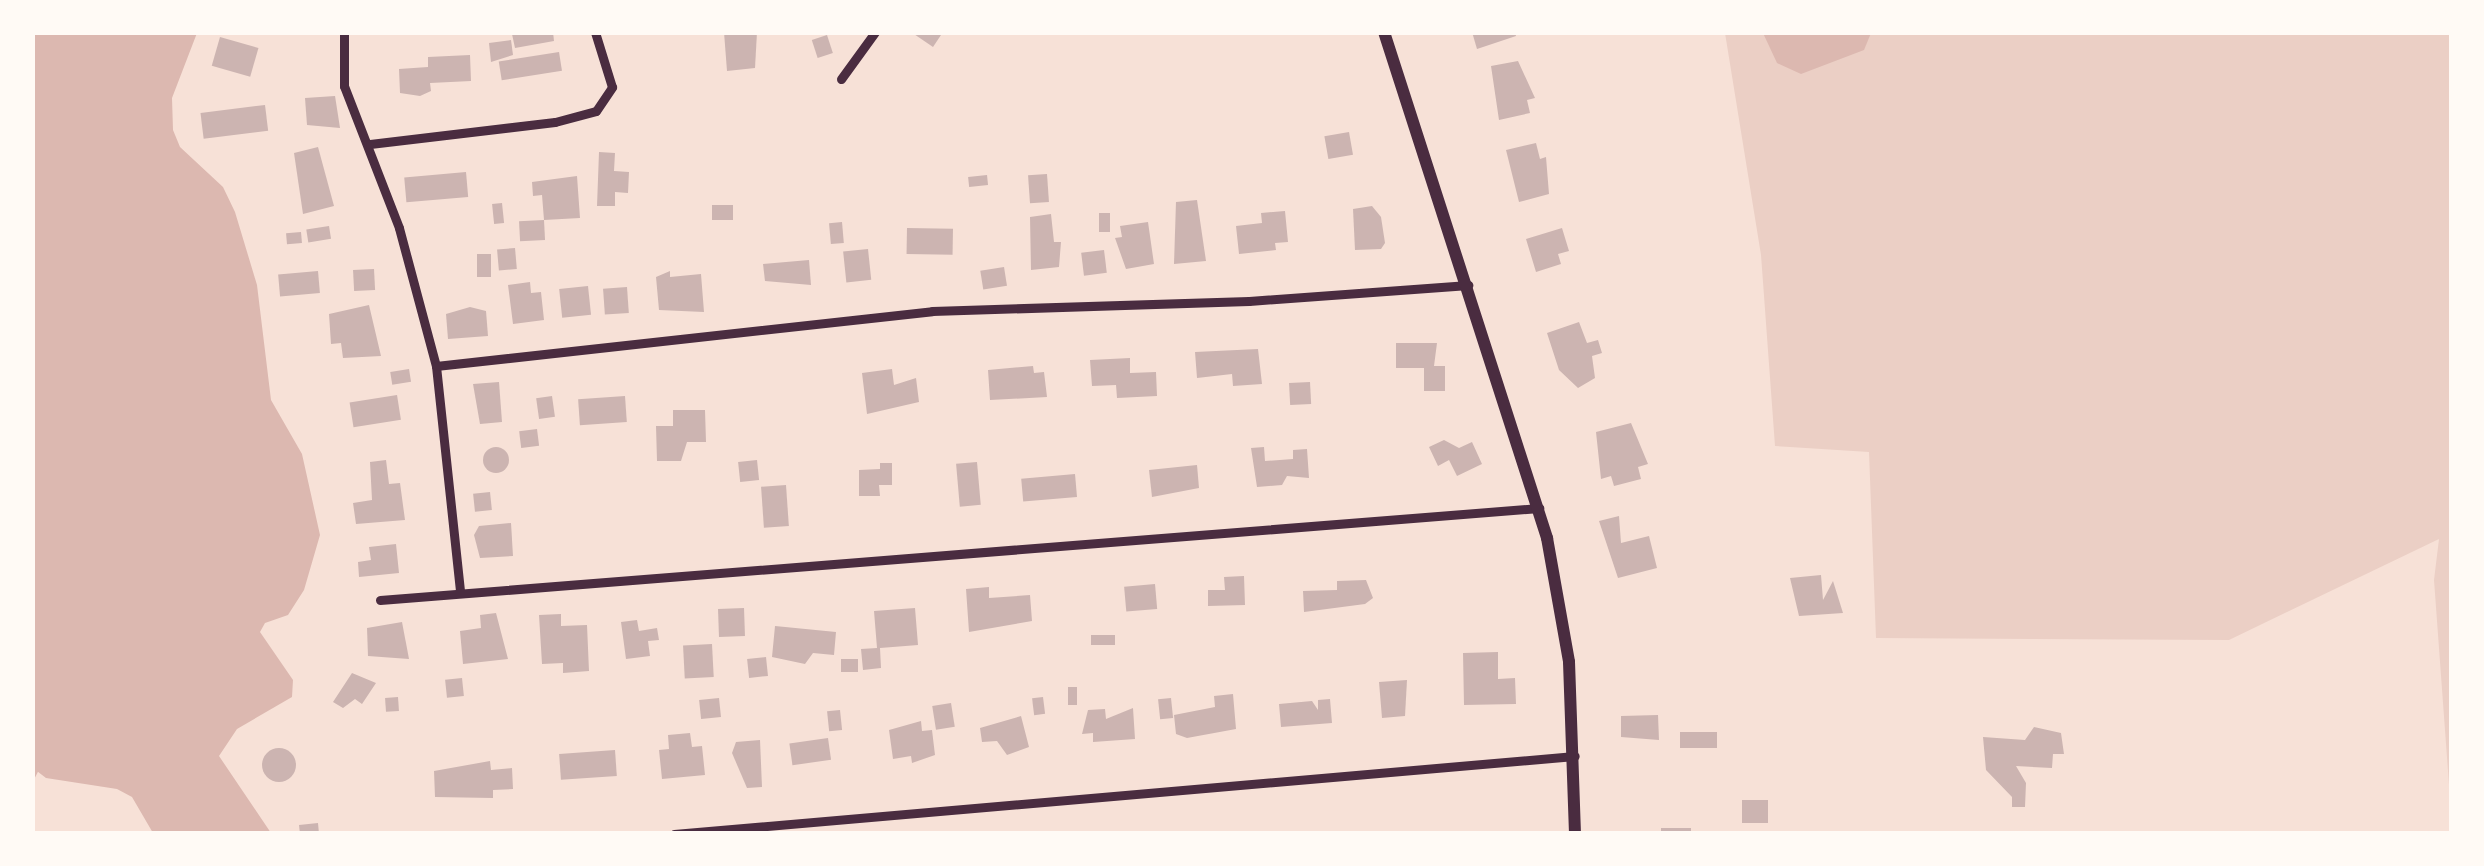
<!DOCTYPE html>
<html>
<head>
<meta charset="utf-8">
<style>
  body { margin:0 }
  #map { position:relative; width:2484px; height:866px; overflow:hidden; background:#f7e1d7; font-family:Manrope,sans-serif }
  div>[style] { position:absolute }
  .green>* { inset:0; background:#ebcfc5 }
  .water>* { inset:0; background:#dcb8b0 }
  .stream>* { height:6px; margin:-3px; padding:0 3px; transform-origin:3px; border-radius:3px; background:#dcb8b0 }
  .building>* { inset:0; background:#ccb4b1; transform-origin:0 0 }
  .round { border-radius:50% }
  .minor>* { height:9px; margin:-4.5px; padding:0 4.5px; transform-origin:4.5px; border-radius:4.5px; background:#4a2c40 }
  .secondary>* { height:12px; margin:-6px; padding:0 6px; transform-origin:6px; border-radius:6px; background:#4a2c40 }
  span { translate:-50% -50%; white-space:nowrap; text-align:center; line-height:1.15; -webkit-text-stroke:9px #fffaf5; paint-order:stroke }
  .frame { position:absolute; inset:0; border:35px solid #fffaf5; pointer-events:none }
</style>
</head>
<body>
<div id="map">
  <div class="green">
    <i style="clip-path:polygon(1725px 33px,2451px 33px,2451px 812px,2434px 580px,2439px 539px,2229px 640px,1876px 638px,1869px 452px,1775px 446px,1761px 255px)"></i>
  </div>
  <div class="water">
    <i style="clip-path:polygon(32px 33px,197px 33px,172px 98px,173px 130px,180px 147px,223px 187px,235px 212px,257px 285px,271px 400px,302px 454px,320px 535px,304px 590px,288px 615px,265px 623px,260px 632px,293px 680px,292px 697px,237px 729px,219px 756px,271px 833px,153px 833px,132px 797px,117px 789px,46px 778px,33px 768px)"></i>
    <i style="clip-path:polygon(1763px 33px,1763px 32px,1871px 33px,1864px 50px,1801px 74px,1777px 63px)"></i>
  </div>
  <div class="stream">
    <i style="left:32px;top:777px;width:7px;rotate:-63deg"></i>
  </div>
  <div class="building">
    <i style="clip-path:polygon(553px 32px,554px 41px,515px 48px,512px 34px)"></i>
    <i style="clip-path:polygon(724px 32px,757px 32px,755px 68px,727px 71px)"></i>
    <i style="clip-path:polygon(911px 32px,943px 32px,933px 47px)"></i>
    <i style="clip-path:polygon(1472px 32px,1515px 32px,1516px 36px,1477px 49px)"></i>
    <i style="left:827px;top:35px;width:19px;height:16px;rotate:72deg"></i>
    <i style="left:220px;top:37px;width:40px;height:30px;rotate:16deg"></i>
    <i style="clip-path:polygon(511px 40px,513px 55px,491px 62px,489px 43px)"></i>
    <i style="left:559px;top:52px;width:19px;height:61px;rotate:81deg"></i>
    <i style="clip-path:polygon(470px 55px,471px 81px,430px 83px,431px 91px,420px 96px,400px 93px,399px 69px,428px 67px,428px 57px)"></i>
    <i style="clip-path:polygon(1518px 61px,1535px 98px,1527px 100px,1530px 113px,1499px 120px,1491px 66px)"></i>
    <i style="clip-path:polygon(335px 96px,340px 128px,307px 125px,305px 98px)"></i>
    <i style="left:265px;top:105px;width:26px;height:65px;rotate:83deg"></i>
    <i style="left:1349px;top:132px;width:23px;height:25px;rotate:80deg"></i>
    <i style="clip-path:polygon(1536px 143px,1540px 159px,1546px 157px,1549px 194px,1519px 202px,1506px 150px)"></i>
    <i style="clip-path:polygon(318px 147px,334px 206px,303px 214px,294px 153px)"></i>
    <i style="clip-path:polygon(599px 152px,615px 153px,614px 171px,629px 172px,628px 193px,615px 192px,615px 206px,597px 206px)"></i>
    <i style="left:466px;top:172px;width:25px;height:62px;rotate:85deg"></i>
    <i style="left:1047px;top:174px;width:28px;height:19px;rotate:86deg"></i>
    <i style="left:987px;top:175px;width:10px;height:19px;rotate:84deg"></i>
    <i style="clip-path:polygon(577px 176px,580px 218px,544px 220px,542px 195px,533px 196px,532px 182px)"></i>
    <i style="clip-path:polygon(1197px 200px,1206px 261px,1174px 264px,1176px 202px)"></i>
    <i style="left:502px;top:203px;width:20px;height:10px;rotate:84deg"></i>
    <i style="left:733px;top:205px;width:15px;height:21px;rotate:90deg"></i>
    <i style="clip-path:polygon(1372px 206px,1381px 217px,1385px 243px,1381px 249px,1355px 250px,1353px 209px)"></i>
    <i style="clip-path:polygon(1285px 211px,1288px 242px,1275px 243px,1276px 250px,1239px 254px,1236px 226px,1262px 223px,1261px 213px)"></i>
    <i style="left:1099px;top:213px;width:11px;height:19px"></i>
    <i style="clip-path:polygon(1051px 214px,1054px 242px,1061px 242px,1059px 267px,1031px 270px,1030px 217px)"></i>
    <i style="left:544px;top:220px;width:20px;height:25px;rotate:87deg"></i>
    <i style="left:842px;top:222px;width:21px;height:13px;rotate:85deg"></i>
    <i style="clip-path:polygon(1148px 222px,1154px 264px,1126px 269px,1115px 238px,1122px 237px,1120px 226px)"></i>
    <i style="left:329px;top:226px;width:13px;height:23px;rotate:81deg"></i>
    <i style="left:907px;top:228px;width:46px;height:26px;rotate:1deg"></i>
    <i style="clip-path:polygon(1562px 228px,1569px 251px,1558px 254px,1561px 264px,1536px 272px,1526px 239px)"></i>
    <i style="left:301px;top:232px;width:11px;height:15px;rotate:85deg"></i>
    <i style="left:515px;top:248px;width:21px;height:18px;rotate:85deg"></i>
    <i style="left:868px;top:249px;width:31px;height:25px;rotate:84deg"></i>
    <i style="left:1104px;top:250px;width:23px;height:23px;rotate:83deg"></i>
    <i style="left:477px;top:254px;width:14px;height:23px"></i>
    <i style="clip-path:polygon(809px 260px,811px 285px,765px 281px,763px 264px)"></i>
    <i style="left:1004px;top:267px;width:19px;height:24px;rotate:81deg"></i>
    <i style="left:374px;top:269px;width:21px;height:21px;rotate:87deg"></i>
    <i style="left:318px;top:271px;width:22px;height:40px;rotate:85deg"></i>
    <i style="clip-path:polygon(670px 271px,670px 277px,701px 274px,704px 312px,659px 310px,656px 277px)"></i>
    <i style="clip-path:polygon(530px 282px,531px 293px,541px 292px,544px 320px,513px 324px,508px 285px)"></i>
    <i style="left:588px;top:286px;width:29px;height:29px;rotate:84deg"></i>
    <i style="left:627px;top:287px;width:26px;height:24px;rotate:86deg"></i>
    <i style="clip-path:polygon(369px 305px,381px 356px,343px 358px,341px 343px,331px 344px,329px 314px)"></i>
    <i style="clip-path:polygon(470px 307px,486px 311px,488px 336px,448px 339px,446px 314px)"></i>
    <i style="clip-path:polygon(1579px 322px,1587px 343px,1598px 340px,1602px 353px,1592px 356px,1595px 378px,1578px 388px,1559px 370px,1547px 333px)"></i>
    <i style="clip-path:polygon(1396px 343px,1437px 343px,1434px 366px,1445px 366px,1445px 391px,1424px 391px,1424px 368px,1396px 368px)"></i>
    <i style="clip-path:polygon(1258px 349px,1262px 384px,1233px 386px,1232px 374px,1197px 378px,1195px 352px)"></i>
    <i style="clip-path:polygon(1130px 358px,1130px 373px,1156px 372px,1157px 396px,1117px 398px,1116px 385px,1092px 386px,1090px 360px)"></i>
    <i style="clip-path:polygon(1033px 366px,1034px 373px,1044px 372px,1047px 397px,990px 400px,988px 370px)"></i>
    <i style="left:409px;top:369px;width:13px;height:19px;rotate:81deg"></i>
    <i style="clip-path:polygon(892px 369px,894px 385px,916px 378px,919px 402px,867px 414px,862px 373px)"></i>
    <i style="clip-path:polygon(499px 382px,502px 422px,480px 424px,473px 384px)"></i>
    <i style="left:1310px;top:382px;width:22px;height:21px;rotate:87deg"></i>
    <i style="left:397px;top:395px;width:25px;height:48px;rotate:81deg"></i>
    <i style="left:552px;top:396px;width:21px;height:16px;rotate:82deg"></i>
    <i style="left:625px;top:396px;width:26px;height:47px;rotate:86deg"></i>
    <i style="clip-path:polygon(673px 410px,705px 410px,706px 442px,687px 442px,681px 461px,657px 461px,656px 426px,673px 426px)"></i>
    <i style="clip-path:polygon(1631px 423px,1648px 464px,1638px 467px,1641px 479px,1614px 486px,1611px 476px,1601px 479px,1596px 432px)"></i>
    <i style="left:537px;top:429px;width:17px;height:18px;rotate:83deg"></i>
    <i style="clip-path:polygon(1444px 440px,1459px 448px,1472px 442px,1482px 464px,1457px 476px,1449px 460px,1438px 466px,1429px 447px)"></i>
    <i class="round" style="left:483px;top:447px;width:26px;height:26px"></i>
    <i style="clip-path:polygon(1264px 447px,1265px 461px,1293px 459px,1293px 450px,1307px 449px,1309px 478px,1287px 476px,1282px 485px,1257px 487px,1251px 448px)"></i>
    <i style="clip-path:polygon(386px 460px,389px 484px,400px 483px,405px 520px,356px 524px,353px 503px,372px 500px,370px 462px)"></i>
    <i style="left:757px;top:460px;width:20px;height:19px;rotate:84deg"></i>
    <i style="left:977px;top:462px;width:43px;height:21px;rotate:85deg"></i>
    <i style="clip-path:polygon(880px 463px,892px 463px,892px 485px,879px 485px,880px 496px,859px 496px,859px 470px,880px 469px)"></i>
    <i style="clip-path:polygon(1197px 465px,1199px 488px,1152px 497px,1149px 470px)"></i>
    <i style="left:1075px;top:474px;width:23px;height:54px;rotate:85deg"></i>
    <i style="left:786px;top:485px;width:41px;height:25px;rotate:86deg"></i>
    <i style="left:490px;top:492px;width:18px;height:17px;rotate:84deg"></i>
    <i style="clip-path:polygon(1619px 516px,1621px 543px,1649px 536px,1657px 568px,1618px 578px,1599px 521px)"></i>
    <i style="clip-path:polygon(511px 523px,513px 556px,480px 558px,474px 535px,479px 526px)"></i>
    <i style="clip-path:polygon(396px 544px,399px 573px,359px 577px,358px 562px,371px 560px,369px 547px)"></i>
    <i style="clip-path:polygon(1821px 575px,1823px 600px,1833px 581px,1843px 613px,1799px 616px,1790px 578px)"></i>
    <i style="clip-path:polygon(1244px 576px,1245px 605px,1208px 606px,1208px 590px,1225px 590px,1224px 577px)"></i>
    <i style="clip-path:polygon(1366px 580px,1373px 598px,1365px 604px,1304px 612px,1303px 591px,1337px 590px,1337px 581px)"></i>
    <i style="left:1155px;top:584px;width:25px;height:31px;rotate:85deg"></i>
    <i style="clip-path:polygon(989px 587px,989px 598px,1030px 595px,1032px 621px,969px 632px,966px 589px)"></i>
    <i style="left:744px;top:608px;width:28px;height:26px;rotate:88deg"></i>
    <i style="clip-path:polygon(915px 608px,918px 645px,880px 648px,881px 668px,863px 670px,861px 649px,877px 648px,874px 611px)"></i>
    <i style="clip-path:polygon(496px 613px,508px 659px,463px 664px,460px 631px,481px 628px,480px 615px)"></i>
    <i style="clip-path:polygon(561px 614px,561px 626px,587px 625px,589px 671px,563px 673px,563px 663px,542px 664px,539px 615px)"></i>
    <i style="clip-path:polygon(637px 620px,639px 631px,657px 628px,659px 640px,648px 641px,650px 656px,626px 659px,621px 622px)"></i>
    <i style="clip-path:polygon(402px 622px,409px 659px,368px 656px,367px 628px)"></i>
    <i style="clip-path:polygon(775px 626px,836px 632px,834px 655px,813px 653px,805px 664px,772px 657px)"></i>
    <i style="left:1091px;top:635px;width:24px;height:10px"></i>
    <i style="left:712px;top:644px;width:33px;height:29px;rotate:87deg"></i>
    <i style="clip-path:polygon(1498px 652px,1498px 679px,1515px 678px,1516px 704px,1464px 705px,1463px 653px)"></i>
    <i style="left:766px;top:657px;width:19px;height:19px;rotate:84deg"></i>
    <i style="left:841px;top:659px;width:17px;height:13px"></i>
    <i style="clip-path:polygon(352px 673px,376px 683px,362px 704px,355px 699px,343px 708px,333px 702px)"></i>
    <i style="left:462px;top:678px;width:18px;height:17px;rotate:84deg"></i>
    <i style="clip-path:polygon(1407px 680px,1405px 716px,1382px 718px,1379px 682px)"></i>
    <i style="left:1068px;top:687px;width:9px;height:18px"></i>
    <i style="clip-path:polygon(1233px 694px,1236px 729px,1187px 738px,1176px 734px,1174px 715px,1215px 707px,1214px 696px)"></i>
    <i style="left:398px;top:697px;width:14px;height:13px;rotate:86deg"></i>
    <i style="left:1043px;top:697px;width:17px;height:11px;rotate:83deg"></i>
    <i style="left:719px;top:698px;width:19px;height:20px;rotate:84deg"></i>
    <i style="left:1171px;top:698px;width:20px;height:13px;rotate:84deg"></i>
    <i style="clip-path:polygon(1330px 699px,1332px 723px,1281px 727px,1279px 704px,1312px 701px,1318px 710px,1318px 700px)"></i>
    <i style="left:951px;top:703px;width:24px;height:19px;rotate:81deg"></i>
    <i style="clip-path:polygon(1133px 708px,1135px 739px,1093px 742px,1093px 733px,1082px 734px,1088px 710px,1105px 709px,1106px 719px)"></i>
    <i style="left:840px;top:710px;width:20px;height:13px;rotate:84deg"></i>
    <i style="clip-path:polygon(1658px 715px,1659px 740px,1621px 737px,1621px 716px)"></i>
    <i style="clip-path:polygon(1021px 716px,1029px 747px,1007px 755px,997px 741px,982px 742px,980px 728px)"></i>
    <i style="clip-path:polygon(921px 721px,922px 731px,932px 730px,935px 755px,912px 763px,911px 756px,893px 759px,889px 730px)"></i>
    <i style="clip-path:polygon(2034px 727px,2061px 733px,2064px 754px,2053px 754px,2052px 768px,2016px 766px,2026px 783px,2025px 807px,2012px 807px,2012px 797px,1986px 770px,1983px 737px,2025px 740px)"></i>
    <i style="left:1680px;top:732px;width:37px;height:16px"></i>
    <i style="clip-path:polygon(690px 733px,692px 747px,702px 746px,705px 775px,662px 779px,659px 750px,669px 749px,668px 735px)"></i>
    <i style="left:828px;top:738px;width:22px;height:39px;rotate:82deg"></i>
    <i style="clip-path:polygon(760px 740px,762px 787px,747px 788px,732px 753px,736px 742px)"></i>
    <i class="round" style="left:262px;top:748px;width:34px;height:34px"></i>
    <i style="left:615px;top:750px;width:26px;height:56px;rotate:86deg"></i>
    <i style="clip-path:polygon(490px 761px,491px 770px,512px 768px,513px 789px,493px 790px,493px 798px,435px 797px,434px 771px)"></i>
    <i style="left:1768px;top:800px;width:23px;height:26px;rotate:90deg"></i>
    <i style="clip-path:polygon(318px 823px,319px 834px,300px 834px,299px 825px)"></i>
    <i style="left:1661px;top:828px;width:30px;height:6px"></i>
  </div>
  <div class="minor">
    <i style="left:344px;top:32px;width:54px;rotate:90deg"></i>
    <i style="left:344px;top:86px;width:152px;rotate:68.8deg"></i>
    <i style="left:399px;top:228px;width:143px;rotate:75deg"></i>
    <i style="left:436px;top:366px;width:227px;rotate:83.9deg"></i>
    <i style="left:841px;top:79px;width:58px;rotate:-54.1deg"></i>
    <i style="left:370px;top:144px;width:186px;rotate:-6.8deg"></i>
    <i style="left:555px;top:122px;width:42px;rotate:-15deg"></i>
    <i style="left:596px;top:111px;width:29px;rotate:-56deg"></i>
    <i style="left:612px;top:87px;width:58px;rotate:-107.2deg"></i>
    <i style="left:436px;top:366px;width:499px;rotate:-6.3deg"></i>
    <i style="left:932px;top:311px;width:317px;rotate:-1.8deg"></i>
    <i style="left:1249px;top:301px;width:220px;rotate:-4.2deg"></i>
    <i style="left:380px;top:600px;width:1163px;rotate:-4.54deg"></i>
    <i style="left:674px;top:834px;width:904px;rotate:-4.95deg"></i>
  </div>
  <div class="secondary">
    <i style="left:1384px;top:32px;width:532px;rotate:72.14deg"></i>
    <i style="left:1547px;top:538px;width:126px;rotate:79.9deg"></i>
    <i style="left:1569px;top:662px;width:172px;rotate:88deg"></i>
  </div>
  <div class="frame"></div>
</div>
</body>
</html>
